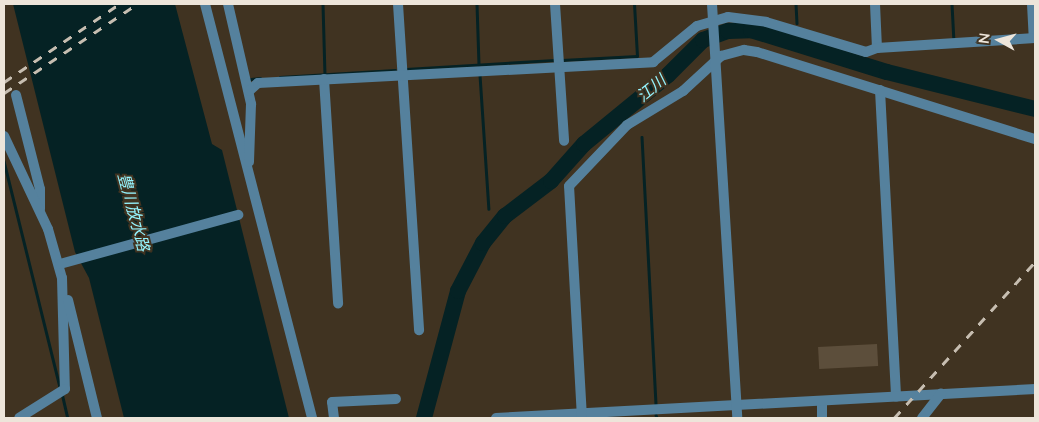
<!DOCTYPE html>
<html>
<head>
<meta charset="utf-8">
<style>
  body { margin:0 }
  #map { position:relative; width:1039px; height:422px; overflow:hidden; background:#403321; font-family:Lato,"Noto Sans JP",sans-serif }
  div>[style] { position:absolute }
  .water>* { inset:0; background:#052224 }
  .stream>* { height:2.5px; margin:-1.25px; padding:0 1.25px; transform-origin:1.25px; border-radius:1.25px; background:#052224 }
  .river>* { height:16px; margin:-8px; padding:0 8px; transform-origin:8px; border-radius:8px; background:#052224 }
  .building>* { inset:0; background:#5c4e3b; transform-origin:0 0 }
  .minor>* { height:10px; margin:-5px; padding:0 5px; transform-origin:5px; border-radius:5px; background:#55819d }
  .tertiary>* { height:10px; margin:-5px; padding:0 5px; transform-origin:5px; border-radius:5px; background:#55819d }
  .rail>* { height:2.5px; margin-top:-1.25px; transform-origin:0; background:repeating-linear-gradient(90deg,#c7beb1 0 9px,transparent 0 18px) }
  span { translate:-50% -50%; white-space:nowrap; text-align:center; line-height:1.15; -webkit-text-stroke:4px #403321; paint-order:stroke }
  .water-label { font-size:16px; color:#95f5ff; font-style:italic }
  .frame { position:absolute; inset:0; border:5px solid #ede5da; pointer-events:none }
  .north { position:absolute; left:974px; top:15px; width:50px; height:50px; -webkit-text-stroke:4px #403321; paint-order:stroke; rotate:277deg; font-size:14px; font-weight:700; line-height:20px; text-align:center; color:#ede5da }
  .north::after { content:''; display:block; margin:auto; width:18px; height:22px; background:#ede5da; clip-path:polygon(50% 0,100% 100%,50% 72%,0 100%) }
</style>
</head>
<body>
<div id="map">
  <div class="water">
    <i style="clip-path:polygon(13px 4px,175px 4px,212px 144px,222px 150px,289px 418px,124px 418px,89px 278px,75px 252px)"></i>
  </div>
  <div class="stream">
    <i style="left:323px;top:4px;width:70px;rotate:88.4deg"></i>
    <i style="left:477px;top:4px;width:61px;rotate:88.1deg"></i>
    <i style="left:796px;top:4px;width:19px;rotate:87deg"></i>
    <i style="left:952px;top:4px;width:33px;rotate:87deg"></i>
    <i style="left:562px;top:60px;width:75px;rotate:-3.1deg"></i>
    <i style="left:637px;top:56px;width:52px;rotate:-93.3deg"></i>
    <i style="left:406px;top:69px;width:149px;rotate:-3.5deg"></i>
    <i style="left:480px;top:75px;width:134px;rotate:86.2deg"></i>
    <i style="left:280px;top:77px;width:115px;rotate:-3.5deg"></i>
    <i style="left:251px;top:79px;width:9px;rotate:-6deg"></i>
    <i style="left:642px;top:137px;width:269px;rotate:87deg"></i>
    <i style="left:4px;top:161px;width:234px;rotate:76.1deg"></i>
    <i style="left:62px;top:393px;width:26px;rotate:77deg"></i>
    <i style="left:656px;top:415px;width:3px;rotate:72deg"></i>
    <i style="left:424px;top:416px;width:2px;rotate:90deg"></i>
  </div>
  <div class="river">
    <i style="left:424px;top:418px;width:131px;rotate:-75deg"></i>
    <i style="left:458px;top:291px;width:54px;rotate:-62.5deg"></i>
    <i style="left:483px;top:243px;width:35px;rotate:-51deg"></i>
    <i style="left:505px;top:216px;width:58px;rotate:-37.3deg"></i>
    <i style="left:551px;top:181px;width:50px;rotate:-48.3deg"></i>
    <i style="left:584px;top:144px;width:109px;rotate:-39.4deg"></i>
    <i style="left:668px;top:75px;width:49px;rotate:-45deg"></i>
    <i style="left:703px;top:40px;width:27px;rotate:-20deg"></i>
    <i style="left:728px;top:31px;width:23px;rotate:-2deg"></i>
    <i style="left:751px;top:30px;width:142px;rotate:17.2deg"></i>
    <i style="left:887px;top:72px;width:153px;rotate:14deg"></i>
  </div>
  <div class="building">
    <i style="left:877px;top:344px;width:22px;height:59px;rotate:87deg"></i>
  </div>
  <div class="minor">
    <i style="left:205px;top:4px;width:428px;rotate:75.5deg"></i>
    <i style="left:228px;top:4px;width:103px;rotate:77deg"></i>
    <i style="left:251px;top:104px;width:58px;rotate:92deg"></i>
    <i style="left:398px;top:4px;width:327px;rotate:86.3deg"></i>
    <i style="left:555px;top:4px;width:137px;rotate:86.2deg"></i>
    <i style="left:875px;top:4px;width:44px;rotate:87.4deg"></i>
    <i style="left:1032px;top:4px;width:34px;rotate:87deg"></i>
    <i style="left:324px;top:79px;width:225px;rotate:86.4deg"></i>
    <i style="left:880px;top:90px;width:307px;rotate:87deg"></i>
    <i style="left:249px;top:91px;width:12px;rotate:-42deg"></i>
    <i style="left:258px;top:83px;width:396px;rotate:-3deg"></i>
    <i style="left:653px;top:62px;width:57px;rotate:-39.3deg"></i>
    <i style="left:697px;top:26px;width:32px;rotate:-16deg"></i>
    <i style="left:728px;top:17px;width:38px;rotate:7deg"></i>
    <i style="left:766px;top:22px;width:104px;rotate:16.7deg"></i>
    <i style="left:866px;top:52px;width:12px;rotate:-20deg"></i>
    <i style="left:877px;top:48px;width:158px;rotate:-3.6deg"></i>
    <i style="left:16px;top:95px;width:97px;rotate:75.7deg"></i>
    <i style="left:40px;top:189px;width:20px;rotate:90deg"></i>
    <i style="left:4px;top:136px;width:103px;rotate:64.7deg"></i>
    <i style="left:48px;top:229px;width:51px;rotate:74.1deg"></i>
    <i style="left:62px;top:278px;width:111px;rotate:88.5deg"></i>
    <i style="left:65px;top:389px;width:54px;rotate:147.8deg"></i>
    <i style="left:60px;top:264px;width:185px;rotate:-15.4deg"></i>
    <i style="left:68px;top:300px;width:122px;rotate:76.2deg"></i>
    <i style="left:822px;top:401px;width:17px;rotate:90deg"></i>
    <i style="left:334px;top:418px;width:16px;rotate:-97deg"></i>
    <i style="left:332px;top:402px;width:64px;rotate:-2.7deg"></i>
    <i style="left:496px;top:418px;width:540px;rotate:-3.08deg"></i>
    <i style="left:582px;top:418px;width:232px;rotate:-93.2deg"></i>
    <i style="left:569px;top:186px;width:84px;rotate:-46.4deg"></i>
    <i style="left:627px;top:125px;width:66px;rotate:-31.3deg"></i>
    <i style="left:683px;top:91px;width:52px;rotate:-42.6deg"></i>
    <i style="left:721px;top:56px;width:24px;rotate:-15deg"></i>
    <i style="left:744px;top:50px;width:13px;rotate:9deg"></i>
    <i style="left:757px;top:52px;width:291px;rotate:17.4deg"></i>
    <i style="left:922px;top:418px;width:31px;rotate:-52deg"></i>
  </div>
  <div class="tertiary">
    <i style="left:712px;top:4px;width:415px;rotate:86.5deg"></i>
  </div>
  <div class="rail">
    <i style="left:4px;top:82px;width:139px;rotate:-34.1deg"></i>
    <i style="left:4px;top:93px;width:160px;rotate:-33.8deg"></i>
    <i style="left:894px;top:418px;width:210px;rotate:-47.9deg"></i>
  </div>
  <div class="water-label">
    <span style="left:651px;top:88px;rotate:-40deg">江川</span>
    <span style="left:134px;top:212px;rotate:75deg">豊川放水路</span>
  </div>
  <div class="frame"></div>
  <div class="north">N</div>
</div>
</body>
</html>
